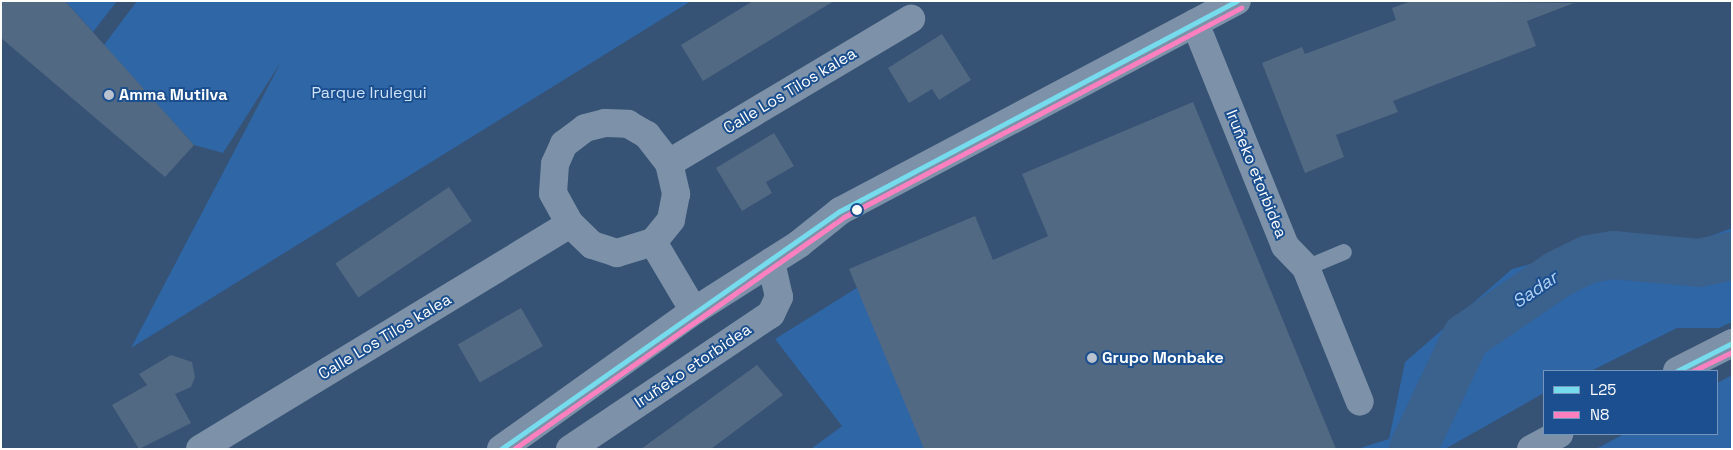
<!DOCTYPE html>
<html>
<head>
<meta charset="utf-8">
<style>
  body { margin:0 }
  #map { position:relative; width:1733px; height:450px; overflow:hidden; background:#365274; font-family:"Space Grotesk",sans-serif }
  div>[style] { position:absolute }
  .green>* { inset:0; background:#2f66a5 }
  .river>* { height:48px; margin:-24px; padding:0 24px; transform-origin:24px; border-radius:24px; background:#3b618d }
  .building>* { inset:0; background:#526984; transform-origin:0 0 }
  .service>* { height:16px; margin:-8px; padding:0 8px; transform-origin:8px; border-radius:8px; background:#7d92a8 }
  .minor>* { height:28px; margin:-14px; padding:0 14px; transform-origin:14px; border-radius:14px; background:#7d92a8 }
  .tertiary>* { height:28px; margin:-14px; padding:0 14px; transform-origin:14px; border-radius:14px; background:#7d92a8 }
  .bus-1>* { height:5px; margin:-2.5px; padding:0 2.5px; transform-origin:2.5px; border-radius:2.5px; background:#77dbee }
  .bus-2>* { height:5px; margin:-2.5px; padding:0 2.5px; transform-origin:2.5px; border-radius:2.5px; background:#ff80c0 }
  .dots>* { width:14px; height:14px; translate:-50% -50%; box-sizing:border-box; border:2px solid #1b4f8f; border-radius:50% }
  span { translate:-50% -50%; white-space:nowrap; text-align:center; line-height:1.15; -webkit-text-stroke:4px #1b4f8f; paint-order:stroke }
  .street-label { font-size:16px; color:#fff }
  .park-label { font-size:16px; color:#cfe3fa }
  .poi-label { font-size:16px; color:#fff; font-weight:700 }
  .left { translate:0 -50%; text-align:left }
  .water-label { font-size:18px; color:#b5d3f5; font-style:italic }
  .frame { position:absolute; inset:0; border:2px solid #fff; pointer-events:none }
  .legend { position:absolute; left:1543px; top:370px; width:175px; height:65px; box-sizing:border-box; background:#1b4f8f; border:1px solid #7695bc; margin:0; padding:6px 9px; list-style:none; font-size:15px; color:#fff }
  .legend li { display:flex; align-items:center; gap:10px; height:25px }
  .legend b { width:25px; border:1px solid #7695bc }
</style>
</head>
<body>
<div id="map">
  <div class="green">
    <i style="clip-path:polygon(65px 1px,117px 1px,93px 32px)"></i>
    <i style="clip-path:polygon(137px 1px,691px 1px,131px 348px,281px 62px,223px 153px,194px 145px,104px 45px)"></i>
    <i style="clip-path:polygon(1732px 228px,1732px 322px,1719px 328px,1677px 328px,1591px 371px,1544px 371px,1544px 393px,1445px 449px,1357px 449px,1389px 439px,1405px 362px,1512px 269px,1607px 243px,1666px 253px)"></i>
    <i style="clip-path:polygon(863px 284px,926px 449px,811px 449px,842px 426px,775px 339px)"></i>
    <i style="clip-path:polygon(1732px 375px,1732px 449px,1596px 449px,1624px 434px,1717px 434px,1717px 383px)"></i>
  </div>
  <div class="river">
    <i style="left:1413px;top:449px;width:124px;rotate:-64.7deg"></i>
    <i style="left:1466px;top:337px;width:112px;rotate:-34.4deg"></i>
    <i style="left:1558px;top:274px;width:34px;rotate:-26deg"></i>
    <i style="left:1589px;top:259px;width:24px;rotate:-9deg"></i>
    <i style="left:1613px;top:255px;width:86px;rotate:5.3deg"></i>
    <i style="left:1699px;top:263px;width:34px;rotate:-12deg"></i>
  </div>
  <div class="building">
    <i style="clip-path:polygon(1px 1px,65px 1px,194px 145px,165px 177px,1px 38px)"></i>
    <i style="clip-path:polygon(753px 1px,834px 1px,703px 81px,681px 45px)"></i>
    <i style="clip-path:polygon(1411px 1px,1574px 3px,1527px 21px,1536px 46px,1393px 101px,1398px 112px,1336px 135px,1344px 157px,1305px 173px,1262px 63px,1302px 47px,1305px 54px,1396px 20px,1392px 8px)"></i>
    <i style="clip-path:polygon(942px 34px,971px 80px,939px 100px,932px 89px,909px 103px,888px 68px)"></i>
    <i style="clip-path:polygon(1193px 102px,1336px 449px,924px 449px,849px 269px,975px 216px,993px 260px,1048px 236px,1022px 174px)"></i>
    <i style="clip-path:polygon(774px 133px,794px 166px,766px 182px,772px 193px,742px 211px,716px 168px)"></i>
    <i style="left:449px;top:187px;width:41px;height:137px;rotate:56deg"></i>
    <i style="left:521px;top:308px;width:44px;height:73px;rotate:60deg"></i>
    <i style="clip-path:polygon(171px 355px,192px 362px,195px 377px,191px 387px,175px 394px,191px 423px,139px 449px,112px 405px,147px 385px,139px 374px)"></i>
    <i style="clip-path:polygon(757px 365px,783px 395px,711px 449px,641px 449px)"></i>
  </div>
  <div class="service">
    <i style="left:1306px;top:268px;width:41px;rotate:-22.8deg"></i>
  </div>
  <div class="minor">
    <i style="left:1195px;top:23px;width:240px;rotate:68deg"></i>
    <i style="left:1285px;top:246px;width:30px;rotate:46deg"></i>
    <i style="left:1306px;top:268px;width:144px;rotate:68.1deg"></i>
    <i style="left:605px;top:123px;width:23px;rotate:2deg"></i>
    <i style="left:628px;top:124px;width:22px;rotate:30deg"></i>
    <i style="left:647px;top:135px;width:36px;rotate:52deg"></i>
    <i style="left:669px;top:163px;width:32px;rotate:77deg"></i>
    <i style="left:676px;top:194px;width:26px;rotate:101deg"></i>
    <i style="left:671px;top:220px;width:28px;rotate:129deg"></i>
    <i style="left:653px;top:242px;width:38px;rotate:163deg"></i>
    <i style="left:617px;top:253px;width:26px;rotate:-162deg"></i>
    <i style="left:592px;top:245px;width:30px;rotate:-136deg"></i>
    <i style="left:570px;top:224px;width:35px;rotate:-119deg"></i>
    <i style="left:553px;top:193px;width:29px;rotate:-86deg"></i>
    <i style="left:555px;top:164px;width:22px;rotate:-66deg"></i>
    <i style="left:564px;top:144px;width:26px;rotate:-37deg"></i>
    <i style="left:585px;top:128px;width:21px;rotate:-14deg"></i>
    <i style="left:669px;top:163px;width:282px;rotate:-30.8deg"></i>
    <i style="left:653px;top:242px;width:80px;rotate:59.3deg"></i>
    <i style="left:200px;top:449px;width:433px;rotate:-31.3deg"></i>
    <i style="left:570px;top:449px;width:242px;rotate:-33.9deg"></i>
    <i style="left:771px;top:314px;width:19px;rotate:-65deg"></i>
    <i style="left:779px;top:297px;width:36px;rotate:-103deg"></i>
  </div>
  <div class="tertiary">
    <i style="left:1677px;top:371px;width:62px;rotate:-27deg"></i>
    <i style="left:501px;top:449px;width:237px;rotate:-35.6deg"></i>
    <i style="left:694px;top:311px;width:125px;rotate:-32.5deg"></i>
    <i style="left:799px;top:244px;width:53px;rotate:-38.8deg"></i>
    <i style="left:840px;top:211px;width:449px;rotate:-27.9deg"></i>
    <i style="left:1531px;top:449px;width:32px;rotate:-28deg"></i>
  </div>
  <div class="bus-1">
    <i style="left:1677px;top:371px;width:62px;rotate:-27deg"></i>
    <i style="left:501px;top:449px;width:414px;rotate:-35.1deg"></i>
    <i style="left:840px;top:211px;width:449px;rotate:-27.9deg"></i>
  </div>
  <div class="bus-2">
    <i style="left:1693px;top:371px;width:43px;rotate:-26deg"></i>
    <i style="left:514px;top:449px;width:403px;rotate:-35.1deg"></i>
    <i style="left:844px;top:217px;width:449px;rotate:-27.8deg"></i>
  </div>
  <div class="dots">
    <i style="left:109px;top:95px;background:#b9c2ce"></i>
    <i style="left:857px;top:210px;background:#fff"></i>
    <i style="left:1092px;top:358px;background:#b9c2ce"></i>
  </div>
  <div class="street-label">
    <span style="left:790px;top:91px;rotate:-31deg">Calle Los Tilos kalea</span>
    <span style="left:1256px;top:174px;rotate:68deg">Iruñeko etorbidea</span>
    <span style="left:385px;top:337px;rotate:-31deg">Calle Los Tilos kalea</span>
    <span style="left:693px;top:366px;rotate:-34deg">Iruñeko etorbidea</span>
  </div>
  <div class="park-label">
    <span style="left:369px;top:93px">Parque Irulegui</span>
  </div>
  <div class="poi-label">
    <span class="left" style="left:119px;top:95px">Amma Mutilva</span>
    <span class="left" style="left:1102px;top:358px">Grupo Monbake</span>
  </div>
  <div class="water-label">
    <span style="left:1535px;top:290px;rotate:-34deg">Sadar</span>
  </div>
  <div class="frame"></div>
  <ul class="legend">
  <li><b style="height:6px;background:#77dbee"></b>L25</li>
  <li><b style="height:6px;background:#ff80c0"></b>N8</li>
  </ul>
</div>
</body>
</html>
